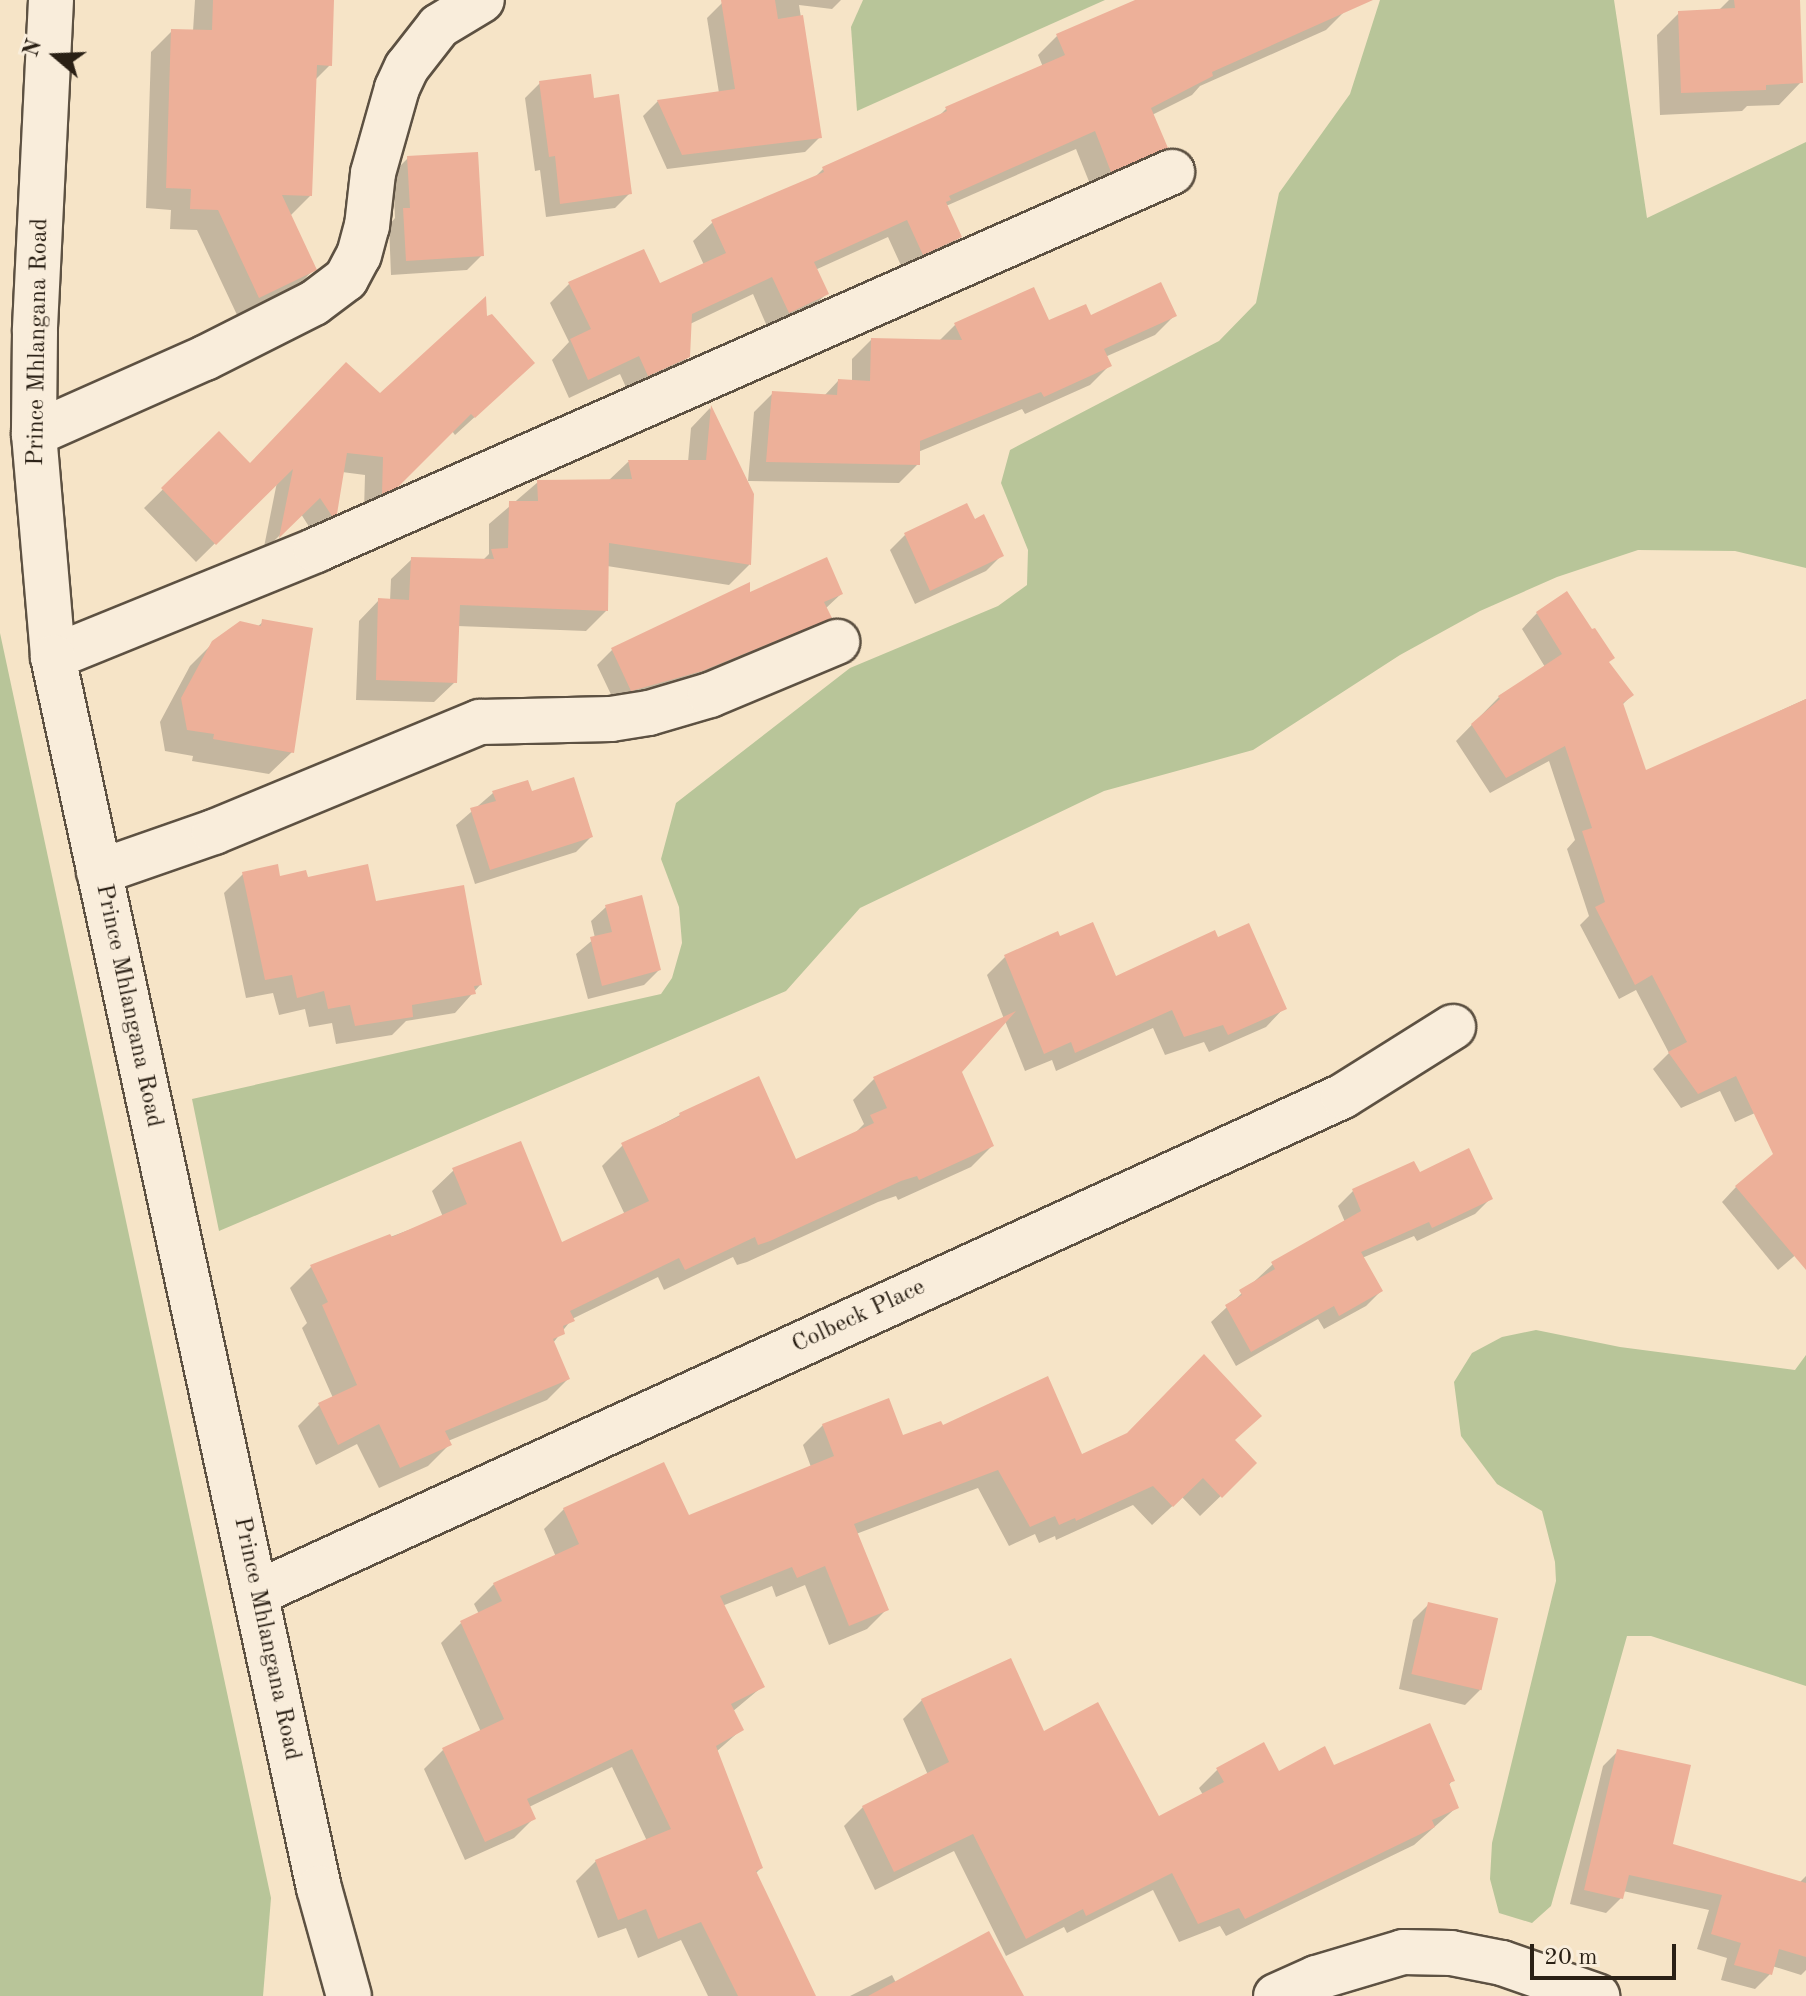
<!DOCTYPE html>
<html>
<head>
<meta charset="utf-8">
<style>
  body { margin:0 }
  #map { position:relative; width:1806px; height:1996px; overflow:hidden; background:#f6e4c7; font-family:"Old Standard TT",serif }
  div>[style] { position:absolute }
  .green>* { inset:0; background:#b8c599 }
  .shadow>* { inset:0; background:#0003 }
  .building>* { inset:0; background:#edb099; transform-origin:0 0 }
  .roads { filter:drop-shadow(2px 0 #5d5142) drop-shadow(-2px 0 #5d5142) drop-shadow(0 2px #5d5142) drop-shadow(0 -2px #5d5142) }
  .street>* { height:44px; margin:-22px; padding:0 22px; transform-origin:22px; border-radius:22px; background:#f9eddb }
  .secondary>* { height:44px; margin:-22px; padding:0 22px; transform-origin:22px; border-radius:22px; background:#f9eddb }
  span { translate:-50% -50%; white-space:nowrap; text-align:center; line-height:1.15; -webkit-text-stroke:8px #f9eddb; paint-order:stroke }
  .street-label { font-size:24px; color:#2a2015 }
  .north { position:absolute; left:16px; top:16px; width:80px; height:80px; -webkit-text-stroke:6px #f9eddb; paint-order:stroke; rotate:289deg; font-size:22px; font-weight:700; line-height:32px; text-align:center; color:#2a2015 }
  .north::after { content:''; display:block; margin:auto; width:28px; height:36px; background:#2a2015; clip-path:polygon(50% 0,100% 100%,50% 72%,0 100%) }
  .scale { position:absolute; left:1530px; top:1944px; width:146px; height:36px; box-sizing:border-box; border:4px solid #2a2015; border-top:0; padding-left:10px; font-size:24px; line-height:28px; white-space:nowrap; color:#2a2015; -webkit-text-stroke:6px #f9eddb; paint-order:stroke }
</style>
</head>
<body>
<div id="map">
  <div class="green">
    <i style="clip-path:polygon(863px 0,1105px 0,857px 111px,851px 27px)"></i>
    <i style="clip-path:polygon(1380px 0,1614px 0,1647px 218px,1806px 142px,1806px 568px,1735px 551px,1638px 550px,1557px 577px,1480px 611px,1400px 655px,1253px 750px,1104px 791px,860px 908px,786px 991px,219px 1231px,192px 1099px,661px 994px,672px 978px,682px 943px,679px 907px,661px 859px,676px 803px,850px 668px,998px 606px,1027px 585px,1028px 550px,1001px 483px,1010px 450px,1219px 341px,1256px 303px,1279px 193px,1350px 94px)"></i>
    <i style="clip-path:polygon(0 633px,271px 1898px,263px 1996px,0 1996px)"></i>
    <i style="clip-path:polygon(1536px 1330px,1620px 1347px,1795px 1370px,1806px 1355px,1806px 1686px,1651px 1636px,1627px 1636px,1551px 1906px,1532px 1923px,1499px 1913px,1490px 1879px,1492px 1843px,1556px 1581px,1555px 1562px,1542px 1511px,1497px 1484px,1461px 1436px,1454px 1382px,1472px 1353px,1502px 1337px)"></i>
  </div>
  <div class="shadow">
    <i style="clip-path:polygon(195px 0,332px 0,330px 65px,314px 81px,310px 196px,290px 216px,314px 269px,294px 290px,238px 317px,197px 230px,170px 229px,171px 210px,146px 208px,151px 52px,172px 31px,193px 31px)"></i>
    <i style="clip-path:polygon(745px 0,841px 0,832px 9px,799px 5px,820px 137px,805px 152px,667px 169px,643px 116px,658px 101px,719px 93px,707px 18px,722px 3px)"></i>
    <i style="clip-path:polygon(1164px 0,1341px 0,1345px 11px,1326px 30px,1200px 86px,1192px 95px,1152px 115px,1166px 148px,1147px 167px,1092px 189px,1076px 149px,946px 206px,960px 237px,941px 256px,904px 272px,888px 237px,815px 270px,826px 294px,807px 313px,769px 331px,753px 294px,690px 324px,688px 357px,669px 376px,629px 394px,620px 374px,569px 398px,552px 360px,569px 342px,550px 303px,569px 284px,643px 252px,659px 285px,704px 265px,693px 241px,713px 222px,813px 179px,824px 168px,938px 117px,946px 109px,1043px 67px,1038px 55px,1057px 36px)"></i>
    <i style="clip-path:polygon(1729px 0,1798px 0,1801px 82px,1779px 105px,1747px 106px,1742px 111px,1660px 115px,1657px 35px,1679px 13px,1718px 11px)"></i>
    <i style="clip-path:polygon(540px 83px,593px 100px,630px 193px,615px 208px,546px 217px,540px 170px,535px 171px,525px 98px)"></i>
    <i style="clip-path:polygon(408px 158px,482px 255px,467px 270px,391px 275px,389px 225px,395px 218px,393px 173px)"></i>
    <i style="clip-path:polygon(1174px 316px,1155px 335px,1105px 357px,1109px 366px,1090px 385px,1025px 414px,1022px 409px,918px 452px,918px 464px,899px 483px,748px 481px,754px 412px,773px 393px,824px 396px,838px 381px,852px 382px,852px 359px,871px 340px,938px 342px,955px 325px)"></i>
    <i style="clip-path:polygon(485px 319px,514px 381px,455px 435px,452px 431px,377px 504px,364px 510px,365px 475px,342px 472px,335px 513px,313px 533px,301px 514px,263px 552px,277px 482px,196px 562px,144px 508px,219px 434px,249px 465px,380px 395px)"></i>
    <i style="clip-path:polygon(710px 408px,752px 495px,749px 565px,729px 585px,607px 566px,606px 611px,586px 631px,457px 626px,455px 682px,434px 702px,356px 700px,359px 621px,379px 600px,390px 601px,391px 579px,412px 559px,482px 561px,489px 554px,489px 524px,538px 482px,608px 481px,628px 462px,688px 462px,691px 428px)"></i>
    <i style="clip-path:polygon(974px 521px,1001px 556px,986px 571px,915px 604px,890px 550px,905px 535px)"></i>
    <i style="clip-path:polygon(841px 594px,825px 609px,829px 618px,814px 633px,685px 686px,616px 705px,597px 665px,612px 650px,748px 595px)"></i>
    <i style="clip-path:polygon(1537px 613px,1607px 663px,1632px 695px,1622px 705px,1645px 773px,1806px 699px,1806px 1090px,1735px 1122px,1720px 1091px,1681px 1108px,1653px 1069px,1669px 1053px,1636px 990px,1619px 999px,1580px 925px,1589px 916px,1567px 849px,1575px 840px,1549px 761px,1490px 793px,1456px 741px,1499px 697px,1545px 667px,1522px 629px)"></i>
    <i style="clip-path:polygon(263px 622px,292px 752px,269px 774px,192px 761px,193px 756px,165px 751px,160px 722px,190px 666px,213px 643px,257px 627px)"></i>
    <i style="clip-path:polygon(493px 793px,531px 793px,591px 837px,576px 852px,475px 884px,456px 825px)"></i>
    <i style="clip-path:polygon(243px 874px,307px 879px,374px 904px,480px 985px,455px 1013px,406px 1021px,392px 1035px,336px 1044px,332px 1023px,309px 1027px,305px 1009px,279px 1015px,273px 993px,246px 998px,224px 893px)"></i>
    <i style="clip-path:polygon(606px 907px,659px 970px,644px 985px,588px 999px,576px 954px,595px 938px,591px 921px)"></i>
    <i style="clip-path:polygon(1217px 940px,1284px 1008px,1266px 1027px,1209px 1052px,1204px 1042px,1165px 1055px,1153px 1028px,1056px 1071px,1052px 1060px,1025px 1071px,1005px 1021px,959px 1072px,992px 1146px,971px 1167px,898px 1200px,896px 1196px,878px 1202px,747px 1262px,737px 1265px,733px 1257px,664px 1290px,658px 1277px,572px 1319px,553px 1343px,568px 1379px,547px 1400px,448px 1441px,449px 1445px,428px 1466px,379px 1488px,357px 1444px,316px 1465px,298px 1426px,319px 1405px,333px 1398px,302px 1328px,307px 1323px,290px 1288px,311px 1267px,443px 1217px,432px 1191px,454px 1170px,561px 1245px,625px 1215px,602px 1166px,623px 1145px,680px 1115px,795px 1161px,853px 1135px,864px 1124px,853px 1100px,874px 1079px,1004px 1019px,987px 975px,1006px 956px,1115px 979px)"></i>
    <i style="clip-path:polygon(1413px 1163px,1419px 1174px,1490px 1199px,1475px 1214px,1417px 1241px,1414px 1236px,1362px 1258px,1381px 1291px,1366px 1306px,1324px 1329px,1318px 1319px,1236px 1366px,1211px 1322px,1273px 1264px,1345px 1222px,1338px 1206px,1353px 1191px)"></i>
    <i style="clip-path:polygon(1806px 1163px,1806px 1246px,1778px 1270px,1722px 1202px,1736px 1187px)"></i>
    <i style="clip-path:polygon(823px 1425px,902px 1438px,941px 1427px,1081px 1456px,1233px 1441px,1255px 1463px,1200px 1516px,1182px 1497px,1152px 1525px,1133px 1505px,1056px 1540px,1055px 1536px,1039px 1543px,1035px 1534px,1009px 1546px,978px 1488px,856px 1534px,887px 1609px,867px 1629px,829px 1645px,805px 1585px,776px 1597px,772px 1586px,722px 1606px,763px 1686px,732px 1712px,742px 1729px,716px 1752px,761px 1868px,755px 1874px,814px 1996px,708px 1996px,681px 1940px,638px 1958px,626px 1928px,598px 1938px,576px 1881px,596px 1861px,647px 1841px,612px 1767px,529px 1807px,534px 1818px,514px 1838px,465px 1860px,424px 1769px,444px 1749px,481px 1732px,441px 1643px,461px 1623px,479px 1614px,474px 1604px,494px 1584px,556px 1557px,544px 1529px,564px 1509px,688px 1518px,811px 1467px,803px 1445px)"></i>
    <i style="clip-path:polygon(1428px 1605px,1480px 1690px,1465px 1705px,1399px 1689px,1413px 1620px)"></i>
    <i style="clip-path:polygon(922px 1700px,1043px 1734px,1158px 1818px,1203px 1795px,1199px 1788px,1218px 1769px,1278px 1773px,1333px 1767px,1452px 1781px,1448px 1786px,1457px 1807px,1414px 1845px,1226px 1936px,1220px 1926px,1179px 1942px,1153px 1890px,1067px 1933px,1064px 1927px,1006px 1956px,954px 1851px,875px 1890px,844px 1826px,863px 1807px,928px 1775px,903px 1719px)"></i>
    <i style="clip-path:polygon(1618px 1751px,1670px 1846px,1799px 1883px,1806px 1876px,1806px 1970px,1801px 1975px,1772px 1966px,1770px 1974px,1755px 1989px,1721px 1980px,1727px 1958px,1697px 1949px,1709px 1910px,1623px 1891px,1621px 1898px,1606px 1913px,1570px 1904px,1603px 1766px)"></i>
    <i style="clip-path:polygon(892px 1975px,896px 1983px,1021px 1996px,850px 1996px)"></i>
  </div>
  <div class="building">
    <i style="clip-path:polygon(213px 0,334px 0,332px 66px,317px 65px,312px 196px,282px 195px,317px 270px,259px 298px,218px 210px,190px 209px,191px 189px,166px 188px,171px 29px,212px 30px)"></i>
    <i style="clip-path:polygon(721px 0,775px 0,778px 19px,803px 15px,822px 138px,682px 155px,657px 100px,735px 89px)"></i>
    <i style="clip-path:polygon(1135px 0,1373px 0,1212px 72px,1213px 76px,1151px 108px,1168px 148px,1111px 172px,1095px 131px,949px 196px,951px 200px,946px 202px,962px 237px,923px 255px,907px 220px,814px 262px,829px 294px,789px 313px,772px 277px,692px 314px,690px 357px,648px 376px,639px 356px,588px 380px,570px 339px,591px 329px,568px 282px,644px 249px,660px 283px,726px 253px,711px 220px,824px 172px,822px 167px,947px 111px,945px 107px,1065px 55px,1056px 34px)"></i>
    <i style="clip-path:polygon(1734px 0,1800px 0,1803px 83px,1766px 85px,1766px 90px,1681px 93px,1678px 11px,1735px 8px)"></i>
    <i style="clip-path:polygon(591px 74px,594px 98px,619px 94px,632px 194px,560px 204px,555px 156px,549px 157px,539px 81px)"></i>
    <i style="clip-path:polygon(478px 152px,484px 256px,406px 261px,403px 208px,410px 208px,407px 156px)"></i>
    <i style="clip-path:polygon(1161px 282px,1177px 316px,1104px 349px,1112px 366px,1044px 397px,1041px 392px,920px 441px,920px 465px,766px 462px,772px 391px,837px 395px,838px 379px,870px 381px,871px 338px,962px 340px,954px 323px,1034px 287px,1049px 320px,1086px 304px,1091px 315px)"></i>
    <i style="clip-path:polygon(486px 296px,487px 316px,492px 314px,535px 363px,475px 418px,471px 414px,398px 487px,382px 494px,383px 457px,347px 453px,337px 514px,332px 516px,320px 498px,279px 538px,293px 469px,216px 545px,161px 488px,219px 431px,250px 463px,346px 362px,380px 393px)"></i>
    <i style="clip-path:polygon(711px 405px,754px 494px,751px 565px,609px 543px,608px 611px,460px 605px,457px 683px,376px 680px,378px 598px,409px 600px,411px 557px,494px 559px,491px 549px,508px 548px,509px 501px,538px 501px,537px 480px,632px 479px,628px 460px,706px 460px)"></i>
    <i style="clip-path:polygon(967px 503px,975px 519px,984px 514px,1004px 556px,930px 591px,904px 533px)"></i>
    <i style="clip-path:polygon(827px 557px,843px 594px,824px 602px,832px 618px,702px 671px,631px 691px,611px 648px,750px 582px,750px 592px)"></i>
    <i style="clip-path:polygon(1567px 591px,1592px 629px,1595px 628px,1615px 658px,1609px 662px,1634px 695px,1623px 703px,1646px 770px,1806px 699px,1806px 1270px,1735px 1186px,1773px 1154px,1736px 1076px,1698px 1094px,1668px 1052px,1687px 1042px,1652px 975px,1635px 985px,1595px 907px,1605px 902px,1582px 831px,1592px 828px,1565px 746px,1506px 778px,1471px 724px,1500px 699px,1498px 696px,1562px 654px,1536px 612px)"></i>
    <i style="clip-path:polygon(262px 619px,313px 628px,294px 753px,213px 739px,214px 734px,187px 730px,181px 698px,212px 641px,240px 621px,261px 626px)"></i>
    <i style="clip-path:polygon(574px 777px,593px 837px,490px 870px,470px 808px,496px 801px,492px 791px,528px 780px,532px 791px)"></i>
    <i style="clip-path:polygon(278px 864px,280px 876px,306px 870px,308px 877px,368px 864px,376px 901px,464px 885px,482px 985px,474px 986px,476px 994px,412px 1005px,413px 1017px,355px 1026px,350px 1005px,328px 1009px,324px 991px,297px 998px,292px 975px,265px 980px,242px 872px)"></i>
    <i style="clip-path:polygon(642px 895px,661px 970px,602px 986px,590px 937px,612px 932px,605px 905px)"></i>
    <i style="clip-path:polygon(1093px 922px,1116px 976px,1215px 930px,1218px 937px,1249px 923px,1287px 1009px,1228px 1035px,1223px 1025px,1184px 1037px,1172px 1010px,1075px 1053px,1071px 1042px,1044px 1054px,1004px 955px,1058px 931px,1060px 936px)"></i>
    <i style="clip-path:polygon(1016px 1011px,962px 1072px,994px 1146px,919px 1180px,917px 1176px,901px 1181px,770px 1241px,758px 1245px,755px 1237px,685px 1270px,679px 1258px,570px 1311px,575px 1321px,563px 1326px,565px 1334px,553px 1339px,570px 1379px,445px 1431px,452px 1445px,400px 1468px,379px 1424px,338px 1445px,318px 1403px,357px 1385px,322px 1305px,328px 1302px,310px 1265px,390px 1234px,392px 1237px,467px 1204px,452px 1168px,521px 1141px,562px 1242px,649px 1201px,621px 1143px,680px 1116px,679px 1113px,759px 1076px,796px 1159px,874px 1123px,870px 1115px,887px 1108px,873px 1077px)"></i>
    <i style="clip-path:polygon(1469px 1148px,1493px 1199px,1432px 1228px,1429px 1222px,1361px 1252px,1383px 1291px,1339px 1316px,1334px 1306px,1251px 1352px,1225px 1305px,1242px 1295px,1239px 1290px,1275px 1269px,1271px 1262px,1361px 1211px,1352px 1189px,1414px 1161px,1420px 1172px)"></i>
    <i style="clip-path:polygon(1204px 1354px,1262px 1416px,1235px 1440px,1257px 1463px,1222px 1498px,1203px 1478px,1173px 1507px,1153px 1486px,1076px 1521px,1075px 1518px,1059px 1525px,1055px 1516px,1030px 1527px,998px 1470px,854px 1524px,889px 1610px,849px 1626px,825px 1566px,797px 1578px,792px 1567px,720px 1596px,765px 1687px,731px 1704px,744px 1730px,716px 1746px,763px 1868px,756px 1871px,816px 1996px,738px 1996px,701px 1922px,658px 1939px,646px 1909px,618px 1920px,595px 1860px,671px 1829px,632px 1749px,527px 1799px,536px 1819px,485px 1842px,442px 1748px,504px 1719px,460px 1621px,502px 1601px,493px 1583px,579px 1544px,563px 1508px,664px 1462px,689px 1515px,834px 1456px,822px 1424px,889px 1398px,903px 1435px,941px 1421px,943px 1425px,1048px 1376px,1082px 1454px,1127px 1433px)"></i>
    <i style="left:1428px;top:1602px;width:72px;height:74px;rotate:13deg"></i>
    <i style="clip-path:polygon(1011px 1658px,1044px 1731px,1098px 1702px,1159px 1816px,1224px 1782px,1216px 1768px,1264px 1742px,1279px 1771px,1325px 1746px,1334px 1765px,1430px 1723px,1455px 1781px,1449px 1783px,1459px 1808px,1432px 1820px,1435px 1827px,1245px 1919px,1239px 1908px,1198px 1924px,1172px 1873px,1086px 1916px,1083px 1909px,1026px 1939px,973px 1834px,894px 1872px,862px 1806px,949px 1762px,921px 1699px)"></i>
    <i style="clip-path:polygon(1617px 1749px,1691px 1765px,1673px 1844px,1806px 1883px,1806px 1957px,1779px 1949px,1772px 1975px,1734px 1965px,1741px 1943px,1711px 1934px,1722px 1895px,1629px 1875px,1623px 1899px,1584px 1890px)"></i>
    <i style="clip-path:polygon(989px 1931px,1024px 1996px,868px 1996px)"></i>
  </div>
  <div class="roads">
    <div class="street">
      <i style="left:34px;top:434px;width:187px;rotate:-24deg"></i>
      <i style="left:205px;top:358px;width:122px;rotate:-26.8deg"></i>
      <i style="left:314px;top:303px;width:40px;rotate:-37deg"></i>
      <i style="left:346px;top:279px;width:27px;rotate:-62deg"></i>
      <i style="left:359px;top:255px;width:30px;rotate:-75deg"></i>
      <i style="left:367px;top:226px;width:53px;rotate:-83.5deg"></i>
      <i style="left:373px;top:173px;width:88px;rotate:-74.2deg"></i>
      <i style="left:397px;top:88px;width:23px;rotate:-65deg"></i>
      <i style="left:407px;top:67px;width:52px;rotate:-52deg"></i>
      <i style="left:439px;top:26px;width:50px;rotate:-31.2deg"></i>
      <i style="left:53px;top:657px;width:284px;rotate:-22.1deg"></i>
      <i style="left:316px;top:550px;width:936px;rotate:-23.83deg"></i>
      <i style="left:99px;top:872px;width:122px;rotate:-19.2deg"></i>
      <i style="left:214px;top:832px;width:288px;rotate:-22.5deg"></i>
      <i style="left:480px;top:722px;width:131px;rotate:-1.3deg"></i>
      <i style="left:611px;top:719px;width:38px;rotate:-9deg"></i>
      <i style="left:649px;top:713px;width:64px;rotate:-16.4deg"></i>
      <i style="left:710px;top:695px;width:138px;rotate:-22.7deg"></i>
      <i style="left:257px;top:1593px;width:1194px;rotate:-24.59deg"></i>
      <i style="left:1343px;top:1096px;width:130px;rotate:-32.1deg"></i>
      <i style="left:1276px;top:1996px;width:44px;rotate:-24.2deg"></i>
      <i style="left:1316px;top:1978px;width:91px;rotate:-16.6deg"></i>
      <i style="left:1403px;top:1952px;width:48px;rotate:1.2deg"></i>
      <i style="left:1451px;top:1953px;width:52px;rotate:11.1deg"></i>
      <i style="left:1502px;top:1963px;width:101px;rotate:19.2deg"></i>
    </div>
    <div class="secondary">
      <i style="left:51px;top:0;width:332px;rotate:92.8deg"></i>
      <i style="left:35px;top:332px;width:102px;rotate:90.6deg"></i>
      <i style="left:34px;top:434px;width:224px;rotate:85.1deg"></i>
      <i style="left:53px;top:657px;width:1259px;rotate:77.81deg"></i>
      <i style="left:319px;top:1888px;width:112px;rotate:74.5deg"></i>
    </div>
  </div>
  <div class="street-label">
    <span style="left:39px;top:342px;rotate:-89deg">Prince Mhlangana Road</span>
    <span style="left:128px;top:1006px;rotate:78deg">Prince Mhlangana Road</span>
    <span style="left:859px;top:1317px;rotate:-25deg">Colbeck Place</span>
    <span style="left:266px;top:1639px;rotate:78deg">Prince Mhlangana Road</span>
  </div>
  <div class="north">N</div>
  <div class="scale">20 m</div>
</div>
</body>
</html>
